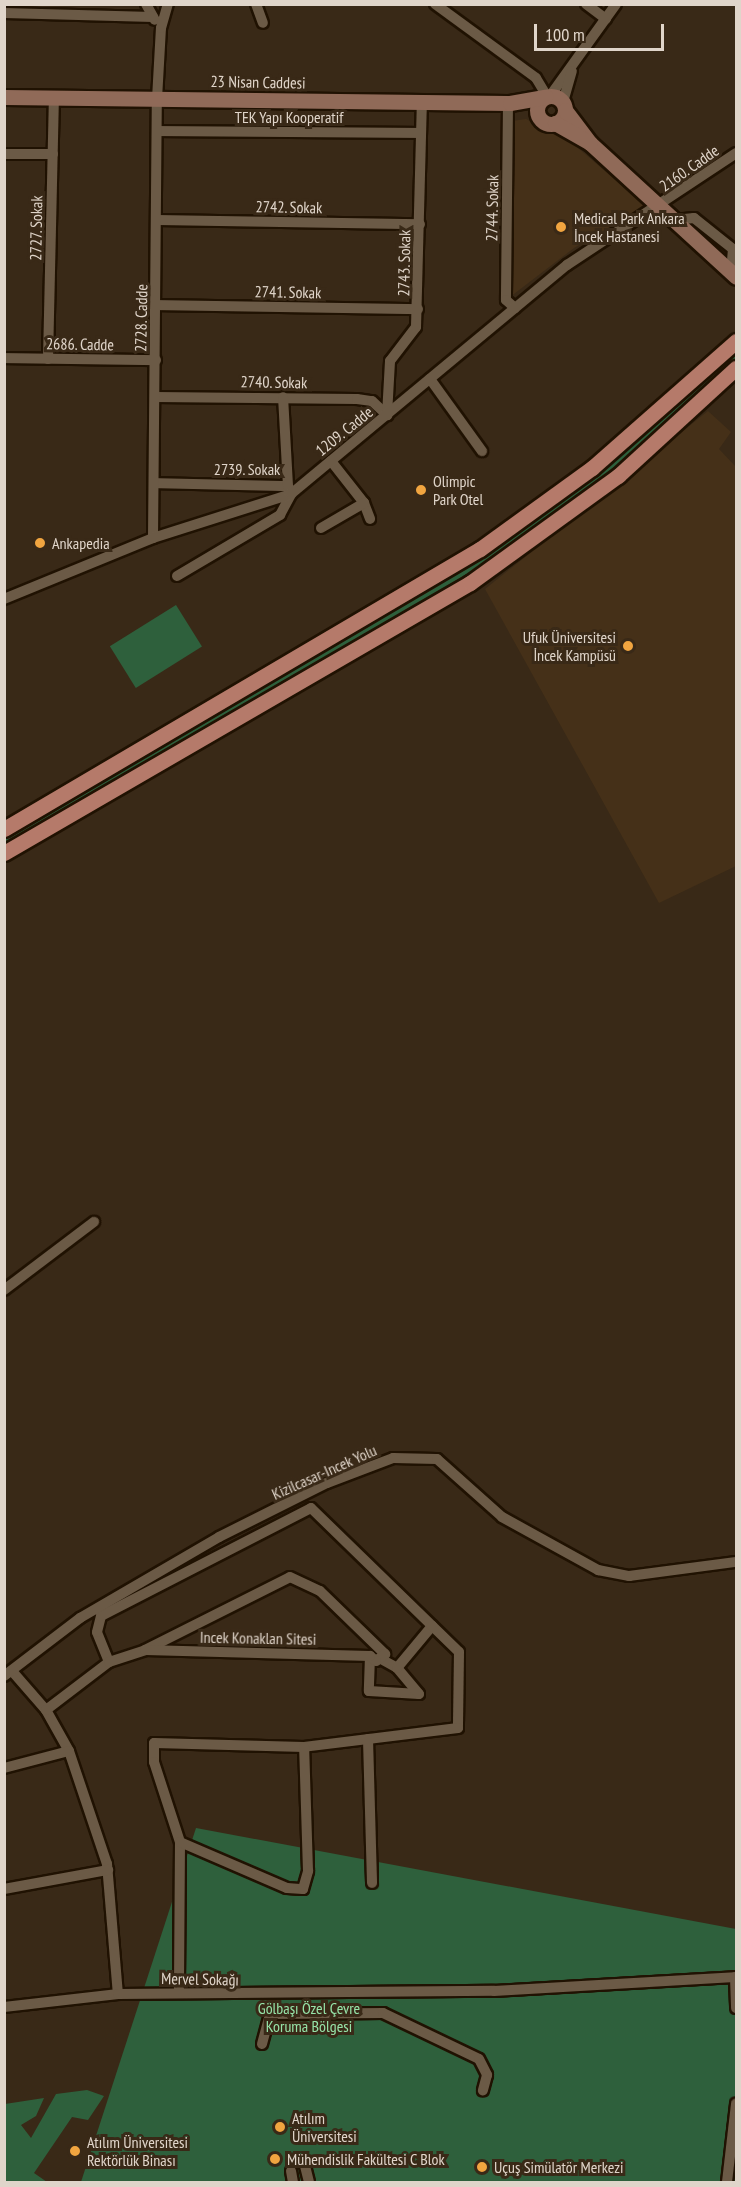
<!DOCTYPE html>
<html>
<head>
<meta charset="utf-8">
<style>
  body { margin:0 }
  #map { position:relative; width:741px; height:2187px; overflow:hidden; background:#392917; font-family:"PT Sans Narrow",sans-serif }
  div>[style] { position:absolute }
  .built>* { inset:0; background:#453018 }
  .green>* { inset:0; background:#2e603c; transform-origin:0 0 }
  .roads { filter:drop-shadow(2px 0 #201202) drop-shadow(-2px 0 #201202) drop-shadow(0 2px #201202) drop-shadow(0 -2px #201202) }
  .street>* { height:10px; margin:-5px; padding:0 5px; transform-origin:5px; border-radius:5px; background:#6b5a46 }
  .secondary>* { height:15px; margin:-7.5px; padding:0 7.5px; transform-origin:7.5px; border-radius:7.5px; background:#906a58 }
  .secondary>.ring { margin:-7.5px; padding:0; box-sizing:content-box; background:none; border:15px solid #906a58; border-radius:50% }
  .primary>* { height:15px; margin:-7.5px; padding:0 7.5px; transform-origin:7.5px; border-radius:7.5px; background:#b57a6a }
  .dots>* { width:16px; height:16px; translate:-50% -50%; box-sizing:border-box; border:3px solid #392917; border-radius:50% }
  span { translate:-50% -50%; white-space:nowrap; text-align:center; line-height:1.15; -webkit-text-stroke:6px #392917; paint-order:stroke }
  .street-label { font-size:16px; color:#e0d5ca }
  .poi-label { font-size:16px; color:#e0d5ca }
  .left { translate:0 -50%; text-align:left }
  .right { translate:-100% -50%; text-align:right }
  .park-label { font-size:16px; color:#96e3a8 }
  .frame { position:absolute; inset:0; border:6px solid #e0d5ca; pointer-events:none }
  .scale { position:absolute; left:534px; top:24px; width:130px; height:27px; box-sizing:border-box; border:3px solid #e0d5ca; border-top:0; padding-left:8px; font-size:18px; line-height:21px; white-space:nowrap; color:#e0d5ca; -webkit-text-stroke:4px #392917; paint-order:stroke }
</style>
</head>
<body>
<div id="map">
  <div class="built">
    <i style="clip-path:polygon(526px 119px,571px 142px,646px 206px,574px 248px,510px 297px,512px 121px)"></i>
    <i style="clip-path:polygon(708px 411px,731px 432px,719px 449px,736px 467px,736px 866px,659px 903px,485px 589px)"></i>
  </div>
  <div class="green">
    <i style="clip-path:polygon(736px 352px,736px 360px,625px 461px,484px 564px,5px 845px,4px 838px,466px 569px,594px 479px)"></i>
    <i style="left:176px;top:605px;width:49px;height:78px;rotate:58deg"></i>
    <i style="clip-path:polygon(196px 1828px,736px 1929px,736px 2182px,81px 2182px)"></i>
    <i style="clip-path:polygon(87px 2090px,104px 2096px,88px 2120px,72px 2117px,34px 2173px,47px 2182px,5px 2182px,5px 2104px,44px 2098px,36px 2116px,21px 2125px,31px 2138px,56px 2094px)"></i>
  </div>
  <div class="roads">
    <div class="street">
      <i style="left:146px;top:4px;width:18px;rotate:61deg"></i>
      <i style="left:256px;top:4px;width:20px;rotate:70deg"></i>
      <i style="left:435px;top:4px;width:125px;rotate:36.2deg"></i>
      <i style="left:536px;top:78px;width:21px;rotate:59deg"></i>
      <i style="left:586px;top:4px;width:25px;rotate:37deg"></i>
      <i style="left:4px;top:13px;width:149px;rotate:1.5deg"></i>
      <i style="left:550px;top:96px;width:113px;rotate:-54.3deg"></i>
      <i style="left:563px;top:102px;width:32px;rotate:-74deg"></i>
      <i style="left:508px;top:103px;width:197px;rotate:90.6deg"></i>
      <i style="left:506px;top:300px;width:12px;rotate:42deg"></i>
      <i style="left:157px;top:131px;width:264px;rotate:0.4deg"></i>
      <i style="left:4px;top:154px;width:49px"></i>
      <i style="left:157px;top:220px;width:263px;rotate:0.9deg"></i>
      <i style="left:674px;top:220px;width:20px;rotate:-6deg"></i>
      <i style="left:694px;top:218px;width:50px;rotate:38.5deg"></i>
      <i style="left:733px;top:249px;width:23px;rotate:95deg"></i>
      <i style="left:157px;top:305px;width:261px;rotate:0.9deg"></i>
      <i style="left:4px;top:358px;width:152px;rotate:0.8deg"></i>
      <i style="left:48px;top:359px;width:261px;rotate:-88.7deg"></i>
      <i style="left:430px;top:379px;width:89px;rotate:54.2deg"></i>
      <i style="left:155px;top:397px;width:202px;rotate:0.6deg"></i>
      <i style="left:357px;top:399px;width:15px;rotate:8deg"></i>
      <i style="left:372px;top:401px;width:21px;rotate:43deg"></i>
      <i style="left:387px;top:415px;width:54px;rotate:-86.8deg"></i>
      <i style="left:390px;top:361px;width:43px;rotate:-52.6deg"></i>
      <i style="left:416px;top:327px;width:226px;rotate:-88.5deg"></i>
      <i style="left:331px;top:461px;width:53px;rotate:51.8deg"></i>
      <i style="left:364px;top:503px;width:17px;rotate:69deg"></i>
      <i style="left:154px;top:483px;width:134px;rotate:1.3deg"></i>
      <i style="left:288px;top:486px;width:89px;rotate:-93.2deg"></i>
      <i style="left:321px;top:528px;width:50px;rotate:-30.2deg"></i>
      <i style="left:153px;top:538px;width:439px;rotate:-89.5deg"></i>
      <i style="left:157px;top:99px;width:71px;rotate:-86.8deg"></i>
      <i style="left:161px;top:28px;width:25px;rotate:-74deg"></i>
      <i style="left:177px;top:576px;width:120px;rotate:-30.6deg"></i>
      <i style="left:280px;top:515px;width:24px;rotate:-62deg"></i>
      <i style="left:4px;top:599px;width:161px;rotate:-22.3deg"></i>
      <i style="left:153px;top:538px;width:145px;rotate:-17.7deg"></i>
      <i style="left:291px;top:494px;width:359px;rotate:-39.7deg"></i>
      <i style="left:567px;top:265px;width:203px;rotate:-33.5deg"></i>
      <i style="left:4px;top:1290px;width:113px;rotate:-37.1deg"></i>
      <i style="left:370px;top:1656px;width:35px;rotate:92deg"></i>
      <i style="left:369px;top:1691px;width:50px;rotate:3.4deg"></i>
      <i style="left:419px;top:1694px;width:34px;rotate:-130deg"></i>
      <i style="left:381px;top:1659px;width:18px;rotate:29deg"></i>
      <i style="left:397px;top:1668px;width:55px;rotate:-50.2deg"></i>
      <i style="left:109px;top:1662px;width:32px;rotate:-112deg"></i>
      <i style="left:97px;top:1632px;width:16px;rotate:-76deg"></i>
      <i style="left:101px;top:1616px;width:236px;rotate:-27.2deg"></i>
      <i style="left:311px;top:1508px;width:206px;rotate:44.2deg"></i>
      <i style="left:459px;top:1652px;width:76px;rotate:90.8deg"></i>
      <i style="left:458px;top:1728px;width:155px;rotate:173deg"></i>
      <i style="left:304px;top:1747px;width:150px;rotate:-178.5deg"></i>
      <i style="left:154px;top:1743px;width:19px;rotate:90deg"></i>
      <i style="left:154px;top:1762px;width:84px;rotate:72deg"></i>
      <i style="left:180px;top:1842px;width:151px;rotate:90.4deg"></i>
      <i style="left:12px;top:1671px;width:52px;rotate:48.9deg"></i>
      <i style="left:46px;top:1710px;width:47px;rotate:60.7deg"></i>
      <i style="left:69px;top:1751px;width:119px;rotate:71.4deg"></i>
      <i style="left:107px;top:1864px;width:130px;rotate:85.2deg"></i>
      <i style="left:4px;top:1676px;width:96px;rotate:-37.3deg"></i>
      <i style="left:80px;top:1618px;width:161px;rotate:-30.2deg"></i>
      <i style="left:219px;top:1537px;width:121px;rotate:-26.6deg"></i>
      <i style="left:327px;top:1483px;width:71px;rotate:-20.7deg"></i>
      <i style="left:393px;top:1458px;width:44px;rotate:1.3deg"></i>
      <i style="left:437px;top:1459px;width:87px;rotate:41.7deg"></i>
      <i style="left:502px;top:1517px;width:110px;rotate:28.9deg"></i>
      <i style="left:598px;top:1570px;width:32px;rotate:11deg"></i>
      <i style="left:629px;top:1576px;width:108px;rotate:-7.5deg"></i>
      <i style="left:46px;top:1710px;width:79px;rotate:-37.3deg"></i>
      <i style="left:109px;top:1662px;width:38px;rotate:-18deg"></i>
      <i style="left:145px;top:1650px;width:162px;rotate:-26.7deg"></i>
      <i style="left:290px;top:1577px;width:33px;rotate:25deg"></i>
      <i style="left:320px;top:1591px;width:91px;rotate:44.1deg"></i>
      <i style="left:385px;top:1654px;width:11px;rotate:142deg"></i>
      <i style="left:376px;top:1661px;width:8px;rotate:-140deg"></i>
      <i style="left:370px;top:1656px;width:225px;rotate:-178.5deg"></i>
      <i style="left:368px;top:1739px;width:144px;rotate:88.4deg"></i>
      <i style="left:4px;top:1768px;width:67px;rotate:-14.7deg"></i>
      <i style="left:180px;top:1842px;width:116px;rotate:23.3deg"></i>
      <i style="left:287px;top:1888px;width:16px;rotate:4deg"></i>
      <i style="left:303px;top:1889px;width:19px;rotate:-74deg"></i>
      <i style="left:308px;top:1871px;width:124px;rotate:-91.8deg"></i>
      <i style="left:4px;top:1889px;width:106px;rotate:-10.4deg"></i>
      <i style="left:4px;top:2007px;width:115px;rotate:-6.5deg"></i>
      <i style="left:118px;top:1994px;width:376px;rotate:-0.5deg"></i>
      <i style="left:494px;top:1991px;width:241px;rotate:-3.3deg"></i>
      <i style="left:735px;top:1977px;width:31px;rotate:88deg"></i>
      <i style="left:262px;top:2044px;width:31px;rotate:-75deg"></i>
      <i style="left:270px;top:2014px;width:113px;rotate:-0.5deg"></i>
      <i style="left:383px;top:2013px;width:106px;rotate:25.6deg"></i>
      <i style="left:479px;top:2059px;width:18px;rotate:63deg"></i>
      <i style="left:487px;top:2075px;width:16px;rotate:105deg"></i>
      <i style="left:305px;top:2166px;width:16px;rotate:76deg"></i>
      <i style="left:291px;top:2171px;width:11px;rotate:80deg"></i>
      <i style="left:727px;top:2182px;width:79px;rotate:-83.4deg"></i>
    </div>
    <div class="secondary">
      <i class="ring" style="left:537px;top:96px;width:13px;height:13px"></i>
      <i style="left:4px;top:97px;width:506px;rotate:0.68deg"></i>
      <i style="left:510px;top:103px;width:36px;rotate:-10deg"></i>
      <i style="left:565px;top:110px;width:41px;rotate:52.9deg"></i>
      <i style="left:590px;top:143px;width:198px;rotate:42.5deg"></i>
      <i style="left:555px;top:123px;width:40px;rotate:29.7deg"></i>
    </div>
    <div class="primary">
      <i style="left:4px;top:829px;width:552px;rotate:-30.47deg"></i>
      <i style="left:480px;top:549px;width:138px;rotate:-35.9deg"></i>
      <i style="left:592px;top:468px;width:192px;rotate:-41.4deg"></i>
      <i style="left:4px;top:853px;width:539px;rotate:-30.09deg"></i>
      <i style="left:470px;top:583px;width:183px;rotate:-35.9deg"></i>
      <i style="left:618px;top:476px;width:160px;rotate:-42.5deg"></i>
    </div>
  </div>
  <div class="dots">
    <i style="left:561px;top:227px;background:#f1a540"></i>
    <i style="left:421px;top:490px;background:#f1a540"></i>
    <i style="left:40px;top:543px;background:#f1a540"></i>
    <i style="left:628px;top:646px;background:#f1a540"></i>
    <i style="left:280px;top:2127px;background:#f1a540"></i>
    <i style="left:75px;top:2151px;background:#f1a540"></i>
    <i style="left:275px;top:2159px;background:#f1a540"></i>
    <i style="left:482px;top:2167px;background:#f1a540"></i>
  </div>
  <div class="street-label">
    <span style="left:258px;top:82px;rotate:1deg">23 Nisan Caddesi</span>
    <span style="left:289px;top:117px">TEK Yapı Kooperatif</span>
    <span style="left:689px;top:168px;rotate:-35deg">2160. Cadde</span>
    <span style="left:289px;top:207px;rotate:1deg">2742. Sokak</span>
    <span style="left:492px;top:208px;rotate:-89deg">2744. Sokak</span>
    <span style="left:36px;top:228px;rotate:-89deg">2727. Sokak</span>
    <span style="left:404px;top:263px;rotate:-89deg">2743. Sokak</span>
    <span style="left:288px;top:292px;rotate:1deg">2741. Sokak</span>
    <span style="left:141px;top:318px;rotate:-89deg">2728. Cadde</span>
    <span style="left:80px;top:344px;rotate:1deg">2686. Cadde</span>
    <span style="left:274px;top:382px;rotate:1deg">2740. Sokak</span>
    <span style="left:344px;top:431px;rotate:-39deg">1209. Cadde</span>
    <span style="left:247px;top:469px">2739. Sokak</span>
    <span style="left:324px;top:1472px;rotate:-24deg">Kizilcasar-Incek Yolu</span>
    <span style="left:258px;top:1638px;rotate:1deg">Incek Konaklan Sitesi</span>
    <span style="left:200px;top:1979px;rotate:1deg">Mervel Sokağı</span>
  </div>
  <div class="poi-label">
    <span class="left" style="left:574px;top:227px">Medical Park Ankara<br>İncek Hastanesi</span>
    <span class="left" style="left:433px;top:490px">Olimpic<br>Park Otel</span>
    <span class="left" style="left:52px;top:543px">Ankapedia</span>
    <span class="right" style="left:616px;top:646px">Ufuk Üniversitesi<br>İncek Kampüsü</span>
    <span class="left" style="left:292px;top:2127px">Atılım<br>Üniversitesi</span>
    <span class="left" style="left:87px;top:2151px">Atılım Üniversitesi<br>Rektörlük Binası</span>
    <span class="left" style="left:287px;top:2159px">Mühendislik Fakültesi C Blok</span>
    <span class="left" style="left:494px;top:2167px">Uçuş Simülatör Merkezi</span>
  </div>
  <div class="park-label">
    <span style="left:309px;top:2017px">Gölbaşı Özel Çevre<br>Koruma Bölgesi</span>
  </div>
  <div class="frame"></div>
  <div class="scale">100 m</div>
</div>
</body>
</html>
